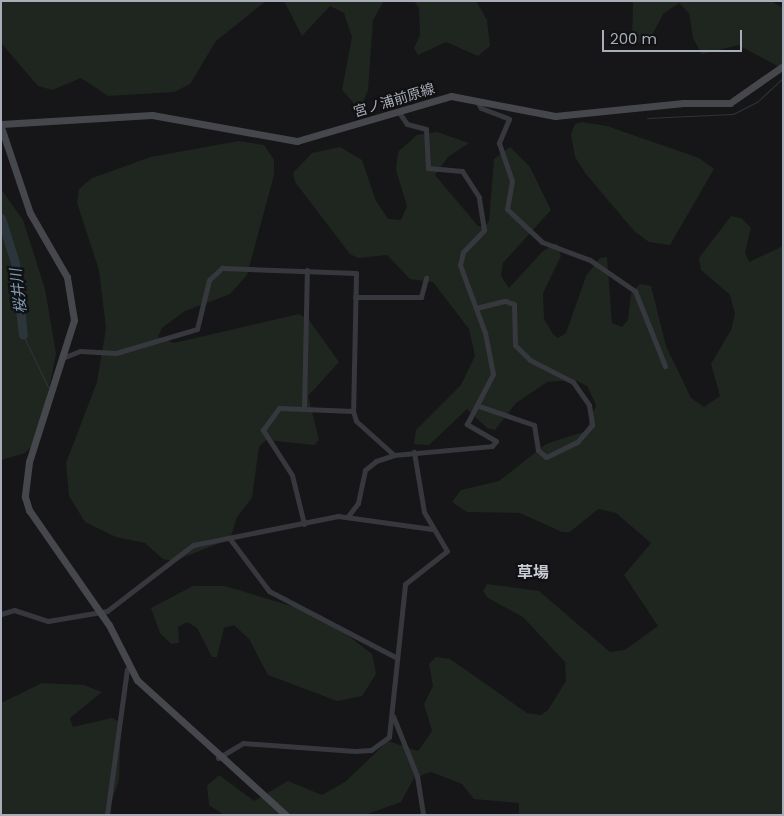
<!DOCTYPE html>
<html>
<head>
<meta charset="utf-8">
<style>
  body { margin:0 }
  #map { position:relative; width:784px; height:816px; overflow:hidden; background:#161618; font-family:Poppins,"Noto Sans JP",sans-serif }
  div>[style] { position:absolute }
  .green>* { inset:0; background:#1e261f }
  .stream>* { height:1px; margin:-0.5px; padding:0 0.5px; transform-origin:0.5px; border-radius:0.5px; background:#2c353c }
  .river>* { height:9px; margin:-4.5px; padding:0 4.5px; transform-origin:4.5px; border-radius:4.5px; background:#2c353c }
  .street>* { height:5px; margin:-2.5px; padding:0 2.5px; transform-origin:2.5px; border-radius:2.5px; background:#37383d }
  .secondary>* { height:7px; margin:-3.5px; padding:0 3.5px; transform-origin:3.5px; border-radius:3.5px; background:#45474d }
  span { translate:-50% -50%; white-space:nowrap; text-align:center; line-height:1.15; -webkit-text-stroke:4.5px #111113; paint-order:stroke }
  .street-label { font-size:14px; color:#a8adb8 }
  .water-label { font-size:15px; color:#7f9bb3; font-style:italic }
  .quarter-label { font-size:16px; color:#c9ccd4; font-weight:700 }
  .frame { position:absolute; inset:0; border:2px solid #a8adb8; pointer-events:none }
  .scale { position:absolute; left:602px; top:30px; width:140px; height:22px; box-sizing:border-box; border:2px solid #a8adb8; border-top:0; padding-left:6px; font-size:15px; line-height:18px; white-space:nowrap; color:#a8adb8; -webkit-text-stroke:4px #111113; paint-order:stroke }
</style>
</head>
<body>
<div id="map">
  <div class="green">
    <i style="clip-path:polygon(1px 1px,266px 1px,216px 41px,190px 84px,174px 92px,108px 96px,81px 78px,52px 90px,38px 86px,1px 43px)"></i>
    <i style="clip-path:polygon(284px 1px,384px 1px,373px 20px,368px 90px,360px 110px,342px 90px,352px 37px,344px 13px,330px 6px,302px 36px)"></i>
    <i style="clip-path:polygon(414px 1px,476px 1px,487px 20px,490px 46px,478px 56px,446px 42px,418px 55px,414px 48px,420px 35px,419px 8px)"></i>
    <i style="clip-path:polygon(633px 1px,771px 1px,783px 8px,783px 69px,738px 45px,702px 54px,693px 38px,689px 13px,679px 3px,663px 14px,648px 43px,632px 42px)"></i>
    <i style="clip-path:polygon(582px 122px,607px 126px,699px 158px,714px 169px,670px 245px,649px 242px,634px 231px,586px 174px,575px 157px,571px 134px,575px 124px)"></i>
    <i style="clip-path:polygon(437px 132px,469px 143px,448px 157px,435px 175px,478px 226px,484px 227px,489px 221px,494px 159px,510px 147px,530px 167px,551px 210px,503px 263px,501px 276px,509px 288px,543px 251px,557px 243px,561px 256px,543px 293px,544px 319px,553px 334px,558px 338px,566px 333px,586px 276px,600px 258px,607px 257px,612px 323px,622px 327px,628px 320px,631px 294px,640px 284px,651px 286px,666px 346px,691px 398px,704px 407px,720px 396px,711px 364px,731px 330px,735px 314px,730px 295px,701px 270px,699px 258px,731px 216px,741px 218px,751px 228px,745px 252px,749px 262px,783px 246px,783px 815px,519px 815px,519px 803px,474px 799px,462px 784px,431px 772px,414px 778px,401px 802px,365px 815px,224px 815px,209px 805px,207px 786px,219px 775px,254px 801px,288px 781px,322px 795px,345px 782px,388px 741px,418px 751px,432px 731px,424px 704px,433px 686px,429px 664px,436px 657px,450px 659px,527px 713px,541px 715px,548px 710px,566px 681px,565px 662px,523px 617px,488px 598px,483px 591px,487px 584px,539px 591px,610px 652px,625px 650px,658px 626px,624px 575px,651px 543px,616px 513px,598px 509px,570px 532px,562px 532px,520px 513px,467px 512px,452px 502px,461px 490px,499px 481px,546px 444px,586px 431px,596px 405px,587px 386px,575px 380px,547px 382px,516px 403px,495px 430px,487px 428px,467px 409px,429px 445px,414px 444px,416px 430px,461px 385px,475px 356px,469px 329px,433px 282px,410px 279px,387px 255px,358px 258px,350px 254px,295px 182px,293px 173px,312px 153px,340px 147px,362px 160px,376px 201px,388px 219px,401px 220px,407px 206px,396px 170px,398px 152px,417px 135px)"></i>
    <i style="clip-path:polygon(239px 141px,264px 145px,274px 160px,274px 175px,247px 275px,230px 294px,185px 311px,162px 328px,158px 337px,174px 343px,299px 314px,309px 320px,339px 362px,308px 396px,319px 440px,314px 445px,266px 440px,259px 447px,252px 498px,237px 517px,230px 539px,174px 561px,163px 559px,145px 543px,116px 537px,85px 522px,69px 496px,66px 463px,97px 382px,106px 328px,99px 270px,77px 203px,79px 189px,92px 178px,151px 157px)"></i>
    <i style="clip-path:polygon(1px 189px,23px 220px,45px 289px,56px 354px,39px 438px,25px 453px,1px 460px)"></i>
    <i style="clip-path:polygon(193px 586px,225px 586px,321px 615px,372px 654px,376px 674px,362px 696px,337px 701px,268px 675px,249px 639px,234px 625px,224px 628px,217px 657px,212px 657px,197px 628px,187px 622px,178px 627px,179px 643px,171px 644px,160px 633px,151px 608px)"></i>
    <i style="clip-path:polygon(42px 683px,84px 685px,102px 692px,70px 718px,73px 727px,112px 718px,121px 723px,119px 780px,107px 815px,1px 815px,1px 703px)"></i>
  </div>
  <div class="stream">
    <i style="left:647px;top:118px;width:86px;rotate:-2.7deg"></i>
    <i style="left:733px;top:114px;width:27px;rotate:-27deg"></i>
    <i style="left:757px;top:102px;width:35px;rotate:-43deg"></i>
    <i style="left:23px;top:335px;width:58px;rotate:64.3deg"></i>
  </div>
  <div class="river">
    <i style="left:1px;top:218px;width:47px;rotate:72.7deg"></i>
    <i style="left:15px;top:263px;width:72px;rotate:83.7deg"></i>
  </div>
  <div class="street">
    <i style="left:476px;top:100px;width:9px;rotate:58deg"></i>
    <i style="left:481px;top:108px;width:30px;rotate:21deg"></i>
    <i style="left:509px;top:119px;width:26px;rotate:113deg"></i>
    <i style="left:499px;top:143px;width:40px;rotate:71.1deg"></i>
    <i style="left:512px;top:181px;width:28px;rotate:100deg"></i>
    <i style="left:507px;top:209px;width:48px;rotate:43.3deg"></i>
    <i style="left:542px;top:242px;width:51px;rotate:20.6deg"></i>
    <i style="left:590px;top:260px;width:55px;rotate:34.6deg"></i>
    <i style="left:635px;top:291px;width:81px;rotate:68.2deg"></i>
    <i style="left:355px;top:297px;width:66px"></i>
    <i style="left:421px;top:297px;width:20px;rotate:-75deg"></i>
    <i style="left:476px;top:308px;width:30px;rotate:-14deg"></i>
    <i style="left:505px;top:301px;width:9px;rotate:18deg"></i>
    <i style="left:514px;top:304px;width:41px;rotate:88.6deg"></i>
    <i style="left:515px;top:345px;width:21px;rotate:45deg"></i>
    <i style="left:530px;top:360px;width:48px;rotate:27.1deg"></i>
    <i style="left:573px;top:382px;width:28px;rotate:55deg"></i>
    <i style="left:589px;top:405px;width:20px;rotate:81deg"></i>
    <i style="left:592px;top:425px;width:23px;rotate:131deg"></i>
    <i style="left:577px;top:442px;width:34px;rotate:154deg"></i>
    <i style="left:546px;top:457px;width:11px;rotate:-139deg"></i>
    <i style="left:538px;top:450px;width:25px;rotate:-99deg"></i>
    <i style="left:534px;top:425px;width:58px;rotate:-160.9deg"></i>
    <i style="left:65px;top:357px;width:16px;rotate:-22deg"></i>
    <i style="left:80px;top:351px;width:36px;rotate:3deg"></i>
    <i style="left:116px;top:353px;width:84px;rotate:-16.5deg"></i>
    <i style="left:197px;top:329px;width:50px;rotate:-76.2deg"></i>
    <i style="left:209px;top:280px;width:18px;rotate:-43deg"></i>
    <i style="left:222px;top:268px;width:134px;rotate:2.1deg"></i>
    <i style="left:356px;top:273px;width:138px;rotate:91.2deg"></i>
    <i style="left:353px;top:411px;width:10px;rotate:73deg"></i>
    <i style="left:356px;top:421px;width:51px;rotate:41.8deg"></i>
    <i style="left:304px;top:409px;width:139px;rotate:-88.8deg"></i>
    <i style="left:348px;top:516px;width:16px;rotate:-52deg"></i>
    <i style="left:358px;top:503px;width:34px;rotate:-78deg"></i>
    <i style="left:365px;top:470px;width:14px;rotate:-39deg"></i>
    <i style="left:376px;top:461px;width:19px;rotate:-18deg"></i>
    <i style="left:394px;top:455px;width:98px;rotate:-5.2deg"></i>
    <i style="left:492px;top:446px;width:6px;rotate:-51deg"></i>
    <i style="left:496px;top:441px;width:34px;rotate:-150deg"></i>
    <i style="left:467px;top:424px;width:56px;rotate:-62.5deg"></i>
    <i style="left:493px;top:374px;width:42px;rotate:-101deg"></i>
    <i style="left:485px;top:333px;width:72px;rotate:-110.2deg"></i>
    <i style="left:460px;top:265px;width:13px;rotate:-77deg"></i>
    <i style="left:463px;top:252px;width:30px;rotate:-46deg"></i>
    <i style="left:484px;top:230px;width:33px;rotate:-99deg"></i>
    <i style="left:479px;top:197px;width:31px;rotate:-123deg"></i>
    <i style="left:462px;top:171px;width:34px;rotate:-175deg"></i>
    <i style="left:428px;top:168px;width:39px;rotate:-93deg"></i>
    <i style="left:426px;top:129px;width:20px;rotate:-165deg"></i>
    <i style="left:407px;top:124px;width:16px;rotate:-125deg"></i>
    <i style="left:304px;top:524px;width:50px;rotate:-103.8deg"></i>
    <i style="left:292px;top:475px;width:54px;rotate:-122.8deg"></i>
    <i style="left:263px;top:430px;width:27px;rotate:-54deg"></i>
    <i style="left:279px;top:408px;width:74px;rotate:2.3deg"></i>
    <i style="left:230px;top:539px;width:65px;rotate:53.1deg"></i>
    <i style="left:269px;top:591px;width:144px;rotate:27.6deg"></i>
    <i style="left:1px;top:614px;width:14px;rotate:-17deg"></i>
    <i style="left:14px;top:610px;width:36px;rotate:18deg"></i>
    <i style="left:48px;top:621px;width:60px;rotate:-9.6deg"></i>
    <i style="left:107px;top:611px;width:108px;rotate:-37.5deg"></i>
    <i style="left:193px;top:545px;width:148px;rotate:-11.3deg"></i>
    <i style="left:338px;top:516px;width:95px;rotate:7.9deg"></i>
    <i style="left:393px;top:716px;width:65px;rotate:68.2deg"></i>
    <i style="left:417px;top:776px;width:39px;rotate:81deg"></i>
    <i style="left:218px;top:758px;width:29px;rotate:-31deg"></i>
    <i style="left:243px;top:743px;width:112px;rotate:4.1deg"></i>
    <i style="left:355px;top:751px;width:16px;rotate:-4deg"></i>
    <i style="left:371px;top:750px;width:22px;rotate:-36deg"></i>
    <i style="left:389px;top:737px;width:154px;rotate:-84deg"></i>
    <i style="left:405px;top:584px;width:53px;rotate:-38.2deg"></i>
    <i style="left:447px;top:551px;width:45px;rotate:-120.5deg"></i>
    <i style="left:424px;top:512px;width:61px;rotate:-99.5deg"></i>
    <i style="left:107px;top:815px;width:147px;rotate:-82.2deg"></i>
  </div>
  <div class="secondary">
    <i style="left:1px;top:124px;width:151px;rotate:-3.4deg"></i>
    <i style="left:152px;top:115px;width:147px;rotate:10.2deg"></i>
    <i style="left:297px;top:141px;width:160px;rotate:-16.3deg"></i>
    <i style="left:451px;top:96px;width:106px;rotate:10.9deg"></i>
    <i style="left:555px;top:116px;width:129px;rotate:-5.8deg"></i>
    <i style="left:683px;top:103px;width:47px"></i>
    <i style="left:730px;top:103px;width:65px;rotate:-34.9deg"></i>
    <i style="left:1px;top:127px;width:91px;rotate:71.4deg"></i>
    <i style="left:30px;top:213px;width:74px;rotate:60deg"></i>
    <i style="left:67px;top:277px;width:44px;rotate:80.8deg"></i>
    <i style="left:74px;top:320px;width:149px;rotate:107.6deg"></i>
    <i style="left:29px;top:462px;width:35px;rotate:97deg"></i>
    <i style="left:25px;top:497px;width:14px;rotate:73deg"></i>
    <i style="left:29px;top:510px;width:140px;rotate:55.2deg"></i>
    <i style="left:109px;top:625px;width:62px;rotate:63deg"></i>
    <i style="left:137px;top:680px;width:201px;rotate:42.2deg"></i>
  </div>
  <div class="street-label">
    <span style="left:394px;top:100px;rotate:-17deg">宮ノ浦前原線</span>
  </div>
  <div class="water-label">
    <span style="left:18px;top:291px;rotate:-97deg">桜井川</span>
  </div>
  <div class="quarter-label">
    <span style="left:533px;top:573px">草場</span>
  </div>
  <div class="frame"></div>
  <div class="scale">200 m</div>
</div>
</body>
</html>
